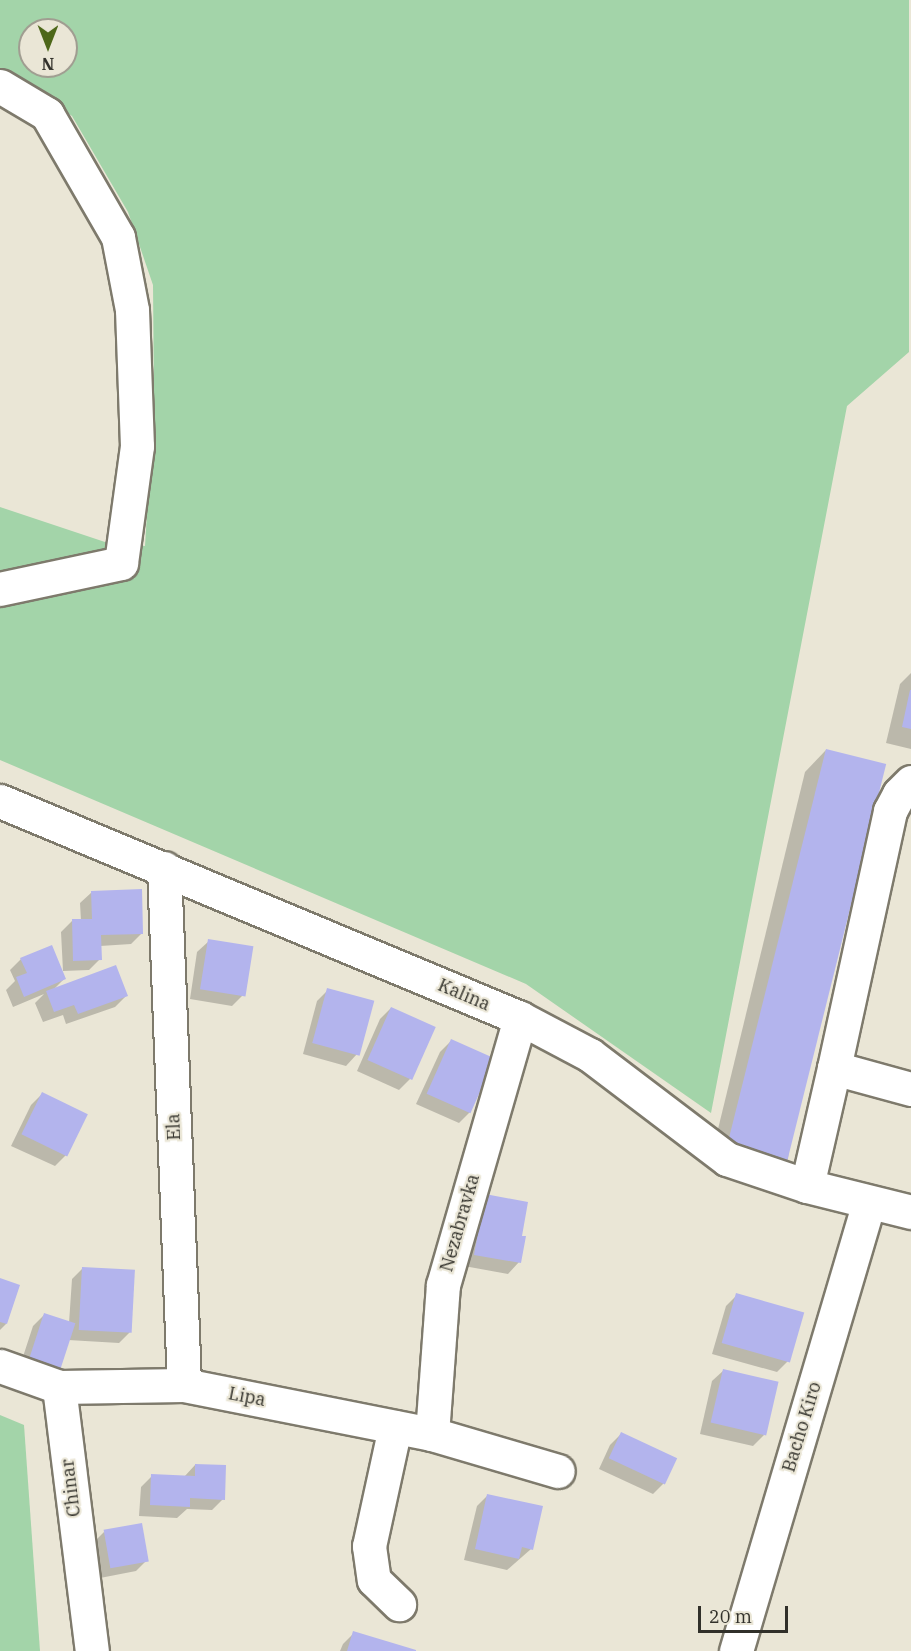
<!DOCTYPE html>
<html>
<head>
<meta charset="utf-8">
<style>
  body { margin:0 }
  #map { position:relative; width:911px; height:1651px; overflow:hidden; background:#eae6d6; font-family:"IBM Plex Serif",serif }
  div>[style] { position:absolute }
  .green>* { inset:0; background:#a3d4a9 }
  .shadow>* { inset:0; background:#0003 }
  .building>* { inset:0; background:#b3b4ed; transform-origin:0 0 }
  .roads { filter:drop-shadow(2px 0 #7e7a6c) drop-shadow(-2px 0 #7e7a6c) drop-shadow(0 2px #7e7a6c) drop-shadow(0 -2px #7e7a6c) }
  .minor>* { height:33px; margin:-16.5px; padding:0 16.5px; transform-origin:16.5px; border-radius:16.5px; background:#fff }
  span { translate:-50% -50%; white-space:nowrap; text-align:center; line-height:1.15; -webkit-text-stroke:4.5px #eae6d6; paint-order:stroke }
  .street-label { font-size:18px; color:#31302a }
  .north { position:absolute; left:18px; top:18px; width:60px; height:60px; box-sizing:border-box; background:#eae6d6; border:2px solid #a09d91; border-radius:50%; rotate:180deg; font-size:16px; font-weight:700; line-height:24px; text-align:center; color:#31302a }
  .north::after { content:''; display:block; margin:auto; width:21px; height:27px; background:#4d6719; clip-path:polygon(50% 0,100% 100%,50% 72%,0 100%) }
  .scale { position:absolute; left:698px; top:1606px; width:90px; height:27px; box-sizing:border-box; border:3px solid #31302a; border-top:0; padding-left:8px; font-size:18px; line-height:21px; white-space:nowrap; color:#31302a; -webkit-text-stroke:4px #eae6d6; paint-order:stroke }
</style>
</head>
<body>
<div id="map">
  <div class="green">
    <i style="clip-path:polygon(evenodd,0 0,909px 0,909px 352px,847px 406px,711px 1113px,526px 984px,0 760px,0 507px,105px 542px,145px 546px,154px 399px,153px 285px,128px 212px,72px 116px,0 68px,0 0,30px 30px,66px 30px,66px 66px,30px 66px,30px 30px)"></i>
    <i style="clip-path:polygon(0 1415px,24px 1425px,40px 1651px,0 1651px)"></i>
  </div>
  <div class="shadow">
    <i style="clip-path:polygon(911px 673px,911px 749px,886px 743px,900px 684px)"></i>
    <i style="clip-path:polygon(826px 750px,788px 1159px,767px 1180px,709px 1166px,805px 772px)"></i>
    <i style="clip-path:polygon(92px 892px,142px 933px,131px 944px,100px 946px,100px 959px,89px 970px,63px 971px,61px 932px,72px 921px,81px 921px,80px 903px)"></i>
    <i style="clip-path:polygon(209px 941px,243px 995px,232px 1006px,190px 999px,197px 952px)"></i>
    <i style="clip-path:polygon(21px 959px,64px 979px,54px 989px,126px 996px,115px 1007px,66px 1024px,63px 1015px,43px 1022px,35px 1003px,44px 994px,13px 1007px,6px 990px,15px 981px,10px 970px)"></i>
    <i style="clip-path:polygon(328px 990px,357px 1054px,346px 1066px,303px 1054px,317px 1001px)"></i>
    <i style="clip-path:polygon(391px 1008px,410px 1079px,399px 1090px,357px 1071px,380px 1019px)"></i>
    <i style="clip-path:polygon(451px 1041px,470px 1112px,459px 1123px,416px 1104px,440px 1052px)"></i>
    <i style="clip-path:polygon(42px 1094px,86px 1115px,66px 1155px,55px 1166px,11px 1146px,31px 1105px)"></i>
    <i style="clip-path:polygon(526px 1203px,520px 1237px,519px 1262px,508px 1274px,464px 1266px,475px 1206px)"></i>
    <i style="clip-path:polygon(83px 1268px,130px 1332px,119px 1343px,68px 1340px,17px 1375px,33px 1326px,44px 1315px,69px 1323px,72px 1279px)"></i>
    <i style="clip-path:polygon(0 1280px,6px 1324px,0 1330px)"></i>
    <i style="clip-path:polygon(737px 1295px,788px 1361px,777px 1372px,712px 1354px,726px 1306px)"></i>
    <i style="clip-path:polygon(724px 1370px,764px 1435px,753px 1446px,700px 1434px,712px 1381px)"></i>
    <i style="clip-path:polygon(621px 1434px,664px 1483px,653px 1494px,599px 1469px,610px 1445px)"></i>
    <i style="clip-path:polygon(195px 1465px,223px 1499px,212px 1510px,187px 1509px,177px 1518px,139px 1516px,141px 1487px,152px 1476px,184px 1477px)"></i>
    <i style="clip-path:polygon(488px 1495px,531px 1549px,507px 1570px,464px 1560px,477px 1506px)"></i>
    <i style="clip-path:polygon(104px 1532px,147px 1560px,136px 1571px,100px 1578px,93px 1543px)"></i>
    <i style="clip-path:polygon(354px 1633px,410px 1651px,340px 1651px,343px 1644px)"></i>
  </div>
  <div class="building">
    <i style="clip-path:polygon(910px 690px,911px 690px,911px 729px,902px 727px)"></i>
    <i style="left:826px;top:749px;width:62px;height:408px;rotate:14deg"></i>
    <i style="clip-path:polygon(142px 889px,143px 934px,101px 935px,102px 960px,73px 961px,72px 919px,92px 919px,91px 891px)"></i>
    <i style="left:208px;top:939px;width:46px;height:51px;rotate:9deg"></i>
    <i style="clip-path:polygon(52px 945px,66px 979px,24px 997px,16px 977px,27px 973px,20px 958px)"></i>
    <i style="clip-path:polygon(116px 965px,128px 996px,78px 1014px,74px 1005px,54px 1012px,46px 991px)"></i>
    <i style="left:327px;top:988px;width:49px;height:57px;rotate:15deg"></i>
    <i style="left:391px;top:1007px;width:49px;height:58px;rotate:24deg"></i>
    <i style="left:451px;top:1039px;width:48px;height:60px;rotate:24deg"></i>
    <i style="left:42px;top:1092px;width:51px;height:47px;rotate:26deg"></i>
    <i style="clip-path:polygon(485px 1194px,528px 1202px,522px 1236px,526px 1236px,521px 1263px,474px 1255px)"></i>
    <i style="left:82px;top:1267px;width:53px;height:63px;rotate:3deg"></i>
    <i style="clip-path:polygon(0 1278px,20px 1285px,7px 1324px,0 1322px)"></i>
    <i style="left:736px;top:1293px;width:71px;height:52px;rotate:16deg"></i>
    <i style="left:44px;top:1313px;width:33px;height:53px;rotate:18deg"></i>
    <i style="left:723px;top:1369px;width:57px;height:55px;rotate:13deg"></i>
    <i style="left:621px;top:1432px;width:62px;height:29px;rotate:25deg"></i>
    <i style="clip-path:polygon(195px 1464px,226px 1465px,225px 1500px,190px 1498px,190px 1507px,150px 1505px,151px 1474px,195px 1476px)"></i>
    <i style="clip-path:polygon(487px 1494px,543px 1506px,533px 1550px,522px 1547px,519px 1559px,475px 1549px)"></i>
    <i style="left:142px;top:1523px;width:39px;height:39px;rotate:80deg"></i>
    <i style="clip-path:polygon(353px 1631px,416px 1650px,416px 1651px,347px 1651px)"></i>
  </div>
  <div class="roads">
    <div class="minor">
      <i style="left:0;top:86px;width:55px;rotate:30.8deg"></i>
      <i style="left:47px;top:114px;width:142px;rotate:60deg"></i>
      <i style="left:118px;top:237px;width:74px;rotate:79.1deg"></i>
      <i style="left:132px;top:310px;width:136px;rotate:87.9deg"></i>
      <i style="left:137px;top:446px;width:118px;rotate:97.8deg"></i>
      <i style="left:121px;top:563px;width:124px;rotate:167.9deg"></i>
      <i style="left:0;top:801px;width:563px;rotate:22.65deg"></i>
      <i style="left:520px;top:1018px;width:79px;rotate:27.9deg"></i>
      <i style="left:590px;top:1055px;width:172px;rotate:37.2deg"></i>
      <i style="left:727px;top:1159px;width:84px;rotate:18.6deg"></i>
      <i style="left:807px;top:1186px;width:107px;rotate:14deg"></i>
      <i style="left:164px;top:868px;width:517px;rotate:87.78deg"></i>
      <i style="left:834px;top:1068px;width:263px;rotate:-77.7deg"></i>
      <i style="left:890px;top:811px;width:19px;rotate:-62deg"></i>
      <i style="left:899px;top:794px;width:17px;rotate:-45deg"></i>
      <i style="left:807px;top:1186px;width:121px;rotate:-77.1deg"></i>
      <i style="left:834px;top:1068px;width:80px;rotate:15.3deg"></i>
      <i style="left:0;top:1366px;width:63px;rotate:19.6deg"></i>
      <i style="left:59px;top:1387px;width:266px;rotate:82.9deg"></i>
      <i style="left:59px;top:1387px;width:125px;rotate:-0.9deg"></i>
      <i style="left:184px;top:1385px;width:253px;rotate:11.2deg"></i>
      <i style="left:432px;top:1434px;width:131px;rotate:16.4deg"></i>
      <i style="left:395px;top:1427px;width:122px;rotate:102.3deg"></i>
      <i style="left:369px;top:1546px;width:34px;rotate:82deg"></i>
      <i style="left:374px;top:1580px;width:35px;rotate:44deg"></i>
      <i style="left:432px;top:1434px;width:149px;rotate:-85.8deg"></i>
      <i style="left:443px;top:1285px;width:278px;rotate:-73.9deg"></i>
      <i style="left:736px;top:1651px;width:467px;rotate:-73.5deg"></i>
    </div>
  </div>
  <div class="street-label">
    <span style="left:464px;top:995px;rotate:23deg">Kalina</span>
    <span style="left:174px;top:1127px;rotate:-92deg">Ela</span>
    <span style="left:460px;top:1223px;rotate:-74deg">Nezabravka</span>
    <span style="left:247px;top:1397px;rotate:11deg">Lipa</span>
    <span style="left:802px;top:1427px;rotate:-73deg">Bacho Kiro</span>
    <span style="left:71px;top:1488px;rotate:-97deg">Chinar</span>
  </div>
  <div class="north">N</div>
  <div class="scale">20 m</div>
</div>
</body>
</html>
